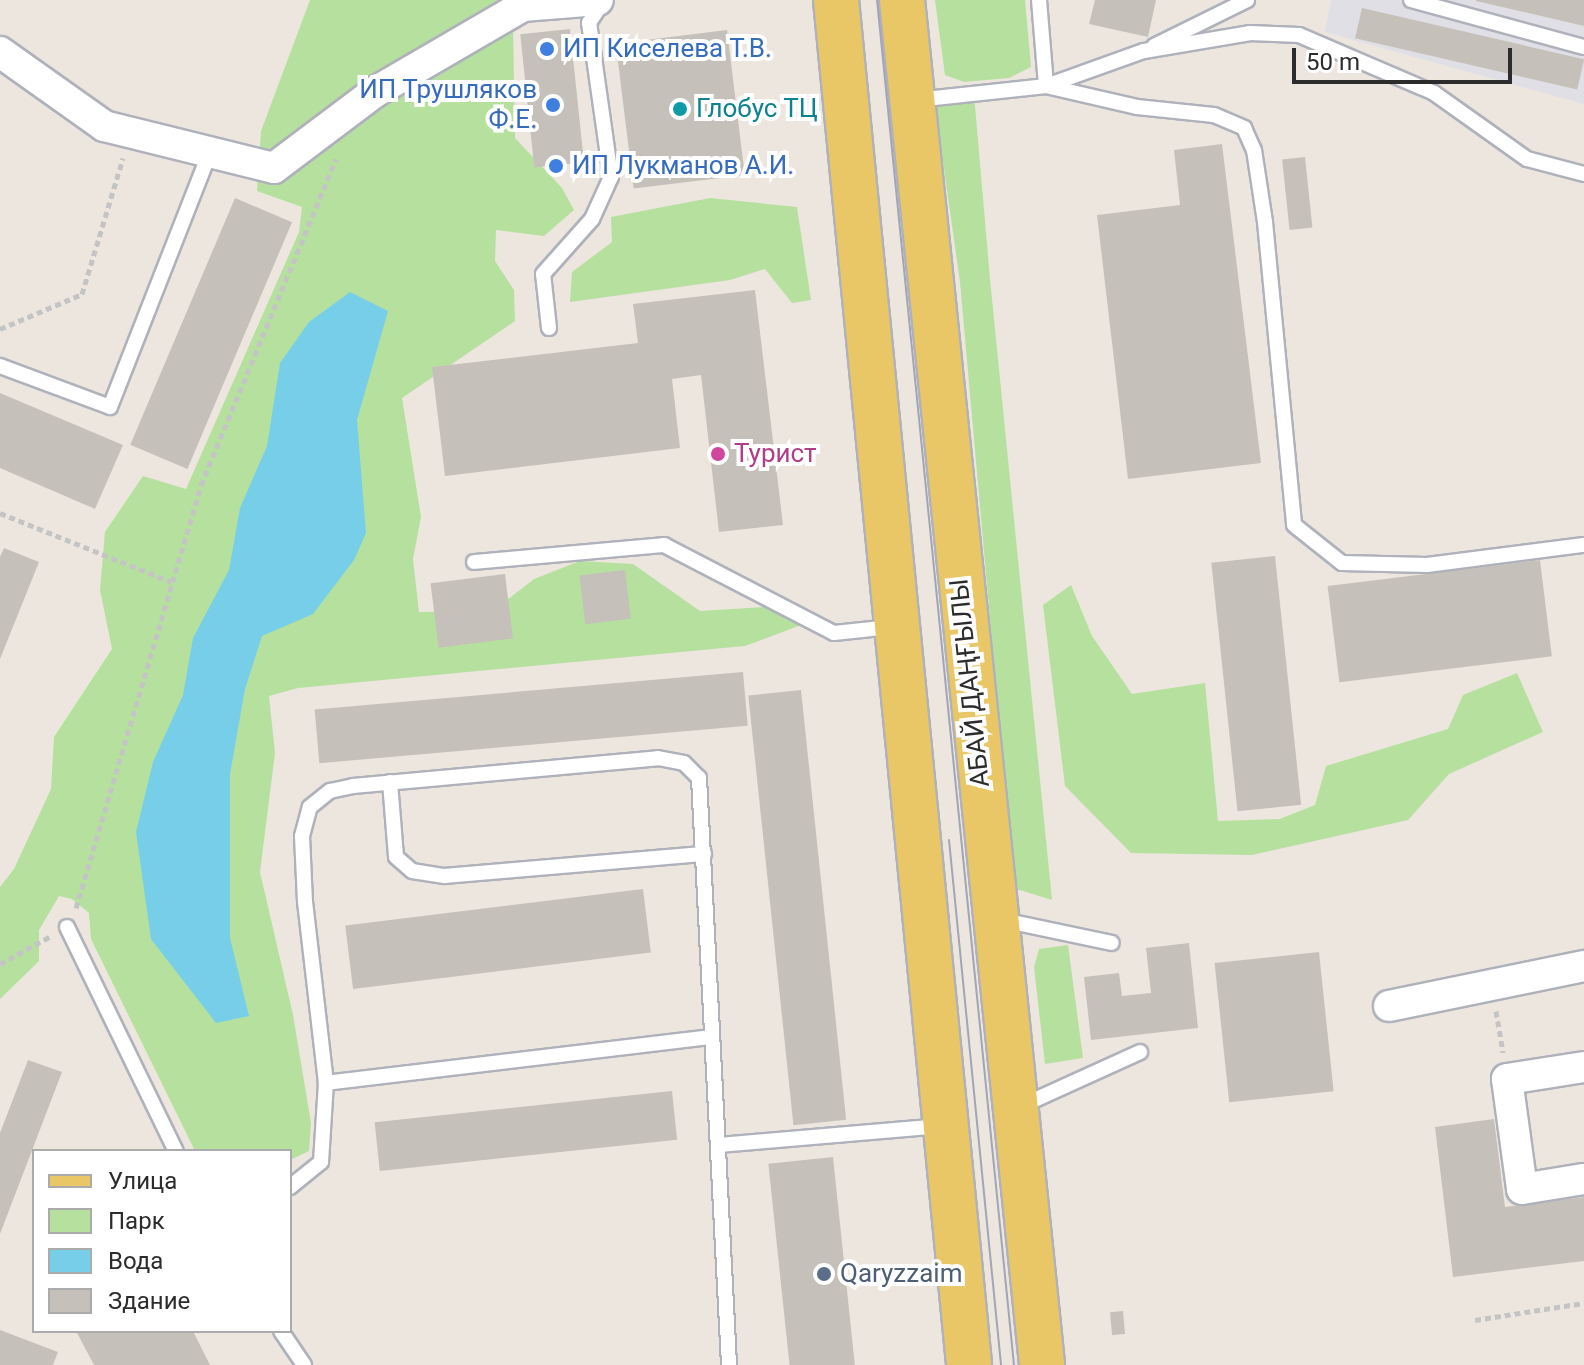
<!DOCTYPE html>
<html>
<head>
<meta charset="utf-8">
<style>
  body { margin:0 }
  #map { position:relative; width:1584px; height:1365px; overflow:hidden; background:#ece6df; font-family:Roboto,sans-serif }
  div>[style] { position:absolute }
  .industrial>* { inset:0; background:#e0dfe5 }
  .green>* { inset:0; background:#b6e09e }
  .water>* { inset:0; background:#77cee9 }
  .building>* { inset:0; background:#c5c1ba; transform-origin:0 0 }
  .path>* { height:5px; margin-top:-2.5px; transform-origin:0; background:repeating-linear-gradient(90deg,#c4c4c4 0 6px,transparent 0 10px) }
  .roads { filter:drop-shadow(2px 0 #afb1bb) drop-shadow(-2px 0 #afb1bb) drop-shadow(0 2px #afb1bb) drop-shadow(0 -2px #afb1bb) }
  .service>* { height:14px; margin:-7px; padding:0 7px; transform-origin:7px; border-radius:7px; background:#fff }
  .minor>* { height:30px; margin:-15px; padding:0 15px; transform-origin:15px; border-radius:15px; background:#fff }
  .primary>* { height:44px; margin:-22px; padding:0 22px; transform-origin:22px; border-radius:22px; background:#eac766 }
  .tram>* { height:2px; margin:-1px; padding:0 1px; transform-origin:1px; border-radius:1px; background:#a1a5b5 }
  .dots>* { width:22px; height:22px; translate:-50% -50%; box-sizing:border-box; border:4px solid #fff; border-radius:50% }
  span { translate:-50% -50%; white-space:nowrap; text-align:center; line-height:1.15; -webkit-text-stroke:8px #fff; paint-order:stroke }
  .shop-label { font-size:26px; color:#366cbe }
  .left { translate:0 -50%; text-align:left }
  .right { translate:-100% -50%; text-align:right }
  .culture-label { font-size:26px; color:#0d838f }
  .hotel-label { font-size:26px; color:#b23c85 }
  .street-label { font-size:26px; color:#2c2c2c }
  .service-label { font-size:26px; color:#4e5e75 }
  .legend { position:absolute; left:32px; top:1149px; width:260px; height:184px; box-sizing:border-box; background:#fff; border:2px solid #ababab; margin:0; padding:10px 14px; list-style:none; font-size:24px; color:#2c2c2c }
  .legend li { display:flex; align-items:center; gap:16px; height:40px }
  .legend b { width:40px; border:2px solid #ababab }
  .scale { position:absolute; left:1292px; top:48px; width:220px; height:36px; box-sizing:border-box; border:4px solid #2c2c2c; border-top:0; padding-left:10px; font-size:24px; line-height:28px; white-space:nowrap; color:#2c2c2c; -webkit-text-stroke:6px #fff; paint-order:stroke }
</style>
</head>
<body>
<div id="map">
  <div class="industrial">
    <i style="clip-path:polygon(1331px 0,1584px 0,1584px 104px,1325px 32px)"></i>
  </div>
  <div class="green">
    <i style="clip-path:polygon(310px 0,540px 0,513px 23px,515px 138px,562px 188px,574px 210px,544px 236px,496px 230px,495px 261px,514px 290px,515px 321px,402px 398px,421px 517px,413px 559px,419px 612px,493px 611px,534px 579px,580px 561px,633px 564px,700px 611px,795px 605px,801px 625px,745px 646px,298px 688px,269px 696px,275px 753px,260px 872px,293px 1015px,311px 1123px,309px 1151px,290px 1160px,290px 1151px,195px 1151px,91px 939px,89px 913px,72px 899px,59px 896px,39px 930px,39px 961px,0 999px,0 887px,14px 869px,51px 789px,54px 737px,112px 649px,100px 590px,105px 532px,143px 476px,186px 489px,299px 232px,302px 207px,257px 191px,261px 131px)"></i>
    <i style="clip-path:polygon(935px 0,1025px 0,1031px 67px,1009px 78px,964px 82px,945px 75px)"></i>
    <i style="clip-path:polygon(974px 94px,990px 279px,1052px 900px,1014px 888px,960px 282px,934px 98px)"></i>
    <i style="clip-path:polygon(710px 198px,797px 207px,811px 300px,792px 303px,765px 269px,730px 280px,570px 302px,572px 272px,612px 242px,611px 217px)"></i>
    <i style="clip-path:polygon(1071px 585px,1092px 636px,1132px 694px,1205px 683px,1218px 821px,1280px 819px,1315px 805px,1326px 766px,1448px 729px,1463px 695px,1517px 673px,1543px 732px,1449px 774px,1408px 820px,1252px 855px,1131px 853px,1065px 786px,1043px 605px)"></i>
    <i style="clip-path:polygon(1068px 945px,1083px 1058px,1045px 1064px,1034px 967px,1039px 949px)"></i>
  </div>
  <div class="water">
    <i style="clip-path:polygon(350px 292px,388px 311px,357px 420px,366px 533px,354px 560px,313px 614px,262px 636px,245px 689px,230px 774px,230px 938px,249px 1016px,216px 1023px,151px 939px,136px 832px,153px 762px,183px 695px,193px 638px,229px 570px,240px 508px,267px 446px,280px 363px,309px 322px)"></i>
  </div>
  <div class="building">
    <i style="clip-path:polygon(1095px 0,1156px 0,1148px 37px,1089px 24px)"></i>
    <i style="clip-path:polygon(1584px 0,1584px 26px,1476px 1px,1476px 0)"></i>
    <i style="left:1362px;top:8px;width:228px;height:31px;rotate:13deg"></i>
    <i style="left:570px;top:29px;width:134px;height:50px;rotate:84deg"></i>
    <i style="left:727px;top:30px;width:146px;height:112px;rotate:83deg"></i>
    <i style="clip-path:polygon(1222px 144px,1261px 463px,1128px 479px,1097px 215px,1180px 205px,1174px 150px)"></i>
    <i style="left:1305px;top:157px;width:71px;height:23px;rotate:84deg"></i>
    <i style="left:235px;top:198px;width:62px;height:268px;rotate:23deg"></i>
    <i style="clip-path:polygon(755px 290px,783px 525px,719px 532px,701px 375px,672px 379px,680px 448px,445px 476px,432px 367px,638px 343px,633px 304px)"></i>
    <i style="clip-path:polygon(0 393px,123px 445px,95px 509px,0 468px)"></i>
    <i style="clip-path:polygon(4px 548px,39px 562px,0 659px,0 557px)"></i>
    <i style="left:1275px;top:556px;width:250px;height:64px;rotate:84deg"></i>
    <i style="left:1540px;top:560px;width:97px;height:214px;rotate:83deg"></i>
    <i style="left:625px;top:570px;width:49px;height:46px;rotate:83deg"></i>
    <i style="left:505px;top:574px;width:65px;height:75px;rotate:83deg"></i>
    <i style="left:743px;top:672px;width:54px;height:430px;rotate:85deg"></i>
    <i style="left:801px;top:690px;width:432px;height:53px;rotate:84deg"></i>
    <i style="left:643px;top:889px;width:64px;height:300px;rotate:83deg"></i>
    <i style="clip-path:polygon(1189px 943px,1198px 1028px,1091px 1040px,1084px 977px,1119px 973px,1122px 996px,1151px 993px,1146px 948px)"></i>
    <i style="left:1319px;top:952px;width:140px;height:105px;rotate:84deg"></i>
    <i style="clip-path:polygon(28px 1060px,62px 1072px,0 1234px,0 1133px)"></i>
    <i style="left:672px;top:1091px;width:49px;height:299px;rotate:84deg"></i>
    <i style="clip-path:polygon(1494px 1119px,1505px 1207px,1584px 1197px,1584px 1261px,1453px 1277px,1435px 1127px)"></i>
    <i style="left:833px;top:1157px;width:209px;height:65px;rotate:84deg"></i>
    <i style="left:1123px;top:1311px;width:23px;height:13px;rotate:85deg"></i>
    <i style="clip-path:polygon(0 1330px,58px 1352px,53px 1365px,0 1365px)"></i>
    <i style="clip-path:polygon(76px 1331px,193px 1331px,210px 1365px,94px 1365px)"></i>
  </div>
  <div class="path">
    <i style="left:0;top:329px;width:89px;rotate:-23.1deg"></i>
    <i style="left:82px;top:294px;width:142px;rotate:-73.2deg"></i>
    <i style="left:0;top:513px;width:185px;rotate:21.9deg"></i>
    <i style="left:76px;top:908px;width:441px;rotate:-73.5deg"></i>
    <i style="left:201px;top:485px;width:353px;rotate:-67.5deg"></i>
    <i style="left:0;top:964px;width:58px;rotate:-28.8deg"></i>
    <i style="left:1496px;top:1011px;width:42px;rotate:80.3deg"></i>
    <i style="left:1475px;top:1320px;width:110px;rotate:-8.9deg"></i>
  </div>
  <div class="roads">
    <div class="service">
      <i style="left:1039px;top:0;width:86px;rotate:85.3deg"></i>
      <i style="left:1046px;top:86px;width:93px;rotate:13deg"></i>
      <i style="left:1137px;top:107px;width:77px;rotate:5.9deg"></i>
      <i style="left:1214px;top:115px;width:33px;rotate:23deg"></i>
      <i style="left:1244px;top:128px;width:24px;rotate:66deg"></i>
      <i style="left:1254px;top:150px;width:73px;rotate:81.3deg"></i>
      <i style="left:1265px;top:222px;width:304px;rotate:84.5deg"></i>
      <i style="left:1294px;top:525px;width:61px;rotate:38.4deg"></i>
      <i style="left:1342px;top:563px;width:85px;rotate:1.3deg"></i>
      <i style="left:1427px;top:565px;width:158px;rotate:-7.3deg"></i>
      <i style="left:1411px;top:0;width:179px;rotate:15.2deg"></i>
      <i style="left:1154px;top:46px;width:104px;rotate:-26.3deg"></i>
      <i style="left:916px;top:100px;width:131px;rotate:-6.1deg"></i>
      <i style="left:1046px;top:86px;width:104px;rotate:-19.7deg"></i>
      <i style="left:1144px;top:51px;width:108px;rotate:-9.6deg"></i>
      <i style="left:1250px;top:33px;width:49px;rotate:2.3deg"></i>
      <i style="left:1299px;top:35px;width:147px;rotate:23.2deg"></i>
      <i style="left:1434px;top:93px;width:114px;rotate:35.4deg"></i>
      <i style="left:1527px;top:159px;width:59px;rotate:14.7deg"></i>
      <i style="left:549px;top:328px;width:54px;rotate:-96.3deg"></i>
      <i style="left:543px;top:274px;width:74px;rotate:-48.3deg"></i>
      <i style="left:592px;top:219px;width:46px;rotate:-65.7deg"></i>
      <i style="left:611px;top:177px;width:156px;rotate:-98.1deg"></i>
      <i style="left:589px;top:23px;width:27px;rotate:-57deg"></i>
      <i style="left:0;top:366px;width:117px;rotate:20.4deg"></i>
      <i style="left:110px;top:407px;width:274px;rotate:-68.6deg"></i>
      <i style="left:474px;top:562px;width:191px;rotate:-5.1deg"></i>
      <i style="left:664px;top:545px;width:191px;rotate:27.4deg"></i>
      <i style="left:834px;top:633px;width:57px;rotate:-6deg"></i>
      <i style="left:390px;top:782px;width:75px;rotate:85.4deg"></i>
      <i style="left:396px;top:857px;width:21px;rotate:41deg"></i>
      <i style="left:412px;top:871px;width:33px;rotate:9deg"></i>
      <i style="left:445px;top:876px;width:260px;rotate:-4.9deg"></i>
      <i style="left:1003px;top:920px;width:111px;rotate:11.9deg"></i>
      <i style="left:67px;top:927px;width:249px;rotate:64.1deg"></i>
      <i style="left:711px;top:1037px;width:388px;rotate:173.2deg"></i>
      <i style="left:326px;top:1083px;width:182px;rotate:-96.6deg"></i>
      <i style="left:305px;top:902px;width:66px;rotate:-92.6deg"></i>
      <i style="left:302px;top:836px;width:30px;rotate:-75deg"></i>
      <i style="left:310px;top:807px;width:26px;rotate:-39deg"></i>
      <i style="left:330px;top:791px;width:24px;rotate:-12deg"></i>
      <i style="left:353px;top:786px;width:306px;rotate:-5.2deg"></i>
      <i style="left:658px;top:758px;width:26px;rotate:11deg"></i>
      <i style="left:684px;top:763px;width:21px;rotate:45deg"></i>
      <i style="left:699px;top:778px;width:588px;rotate:87.07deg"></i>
      <i style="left:1019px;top:1107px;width:133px;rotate:-24.4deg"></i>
      <i style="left:720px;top:1145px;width:224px;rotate:-4.9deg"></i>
      <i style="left:290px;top:1187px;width:40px;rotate:-39deg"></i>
      <i style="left:321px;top:1162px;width:79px;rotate:-86.4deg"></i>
      <i style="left:281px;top:1331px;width:41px;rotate:55.9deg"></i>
    </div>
    <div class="minor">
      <i style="left:0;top:52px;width:128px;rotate:35.4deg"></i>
      <i style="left:104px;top:126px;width:175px;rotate:13.9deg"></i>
      <i style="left:274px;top:168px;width:126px;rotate:-37deg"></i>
      <i style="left:375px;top:92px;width:171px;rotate:-30.2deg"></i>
      <i style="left:523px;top:6px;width:75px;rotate:-4.6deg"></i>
      <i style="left:1389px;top:1006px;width:199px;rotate:-11.6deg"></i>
      <i style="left:1584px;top:1067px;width:78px;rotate:171.1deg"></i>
      <i style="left:1507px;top:1079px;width:111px;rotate:82.2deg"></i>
      <i style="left:1522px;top:1189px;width:63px;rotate:-9.2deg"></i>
    </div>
    <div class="primary">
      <i style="left:836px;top:0;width:1371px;rotate:84.43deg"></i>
      <i style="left:902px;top:0;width:1372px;rotate:84.14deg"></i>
    </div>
  </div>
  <div class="tram">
    <i style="left:877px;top:0;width:1372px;rotate:84.27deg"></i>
    <i style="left:949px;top:840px;width:528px;rotate:84.34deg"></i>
  </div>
  <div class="dots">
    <i style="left:547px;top:49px;background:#3f7fe0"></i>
    <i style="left:553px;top:105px;background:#3f7fe0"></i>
    <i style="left:680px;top:109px;background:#0f9aa8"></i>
    <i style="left:556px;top:166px;background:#3f7fe0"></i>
    <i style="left:718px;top:454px;background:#d1479c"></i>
    <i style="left:824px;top:1274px;background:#5c6f8a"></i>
  </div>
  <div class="shop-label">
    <span class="left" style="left:563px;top:49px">ИП Киселева Т.В.</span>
    <span class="right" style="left:537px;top:105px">ИП Трушляков<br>Ф.Е.</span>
    <span class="left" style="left:572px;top:166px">ИП Лукманов А.И.</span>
  </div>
  <div class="culture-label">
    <span class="left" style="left:696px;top:109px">Глобус ТЦ</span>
  </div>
  <div class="hotel-label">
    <span class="left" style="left:734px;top:454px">Турист</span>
  </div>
  <div class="street-label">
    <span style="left:970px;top:683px;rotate:-96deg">АБАЙ ДАҢҒЫЛЫ</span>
  </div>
  <div class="service-label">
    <span class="left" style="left:840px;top:1274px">Qaryzzaim</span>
  </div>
  <ul class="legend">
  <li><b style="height:10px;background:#eac766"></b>Улица</li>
  <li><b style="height:22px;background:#b6e09e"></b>Парк</li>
  <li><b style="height:22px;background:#77cee9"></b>Вода</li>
  <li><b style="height:22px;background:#c5c1ba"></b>Здание</li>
  </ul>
  <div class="scale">50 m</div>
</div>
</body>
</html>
